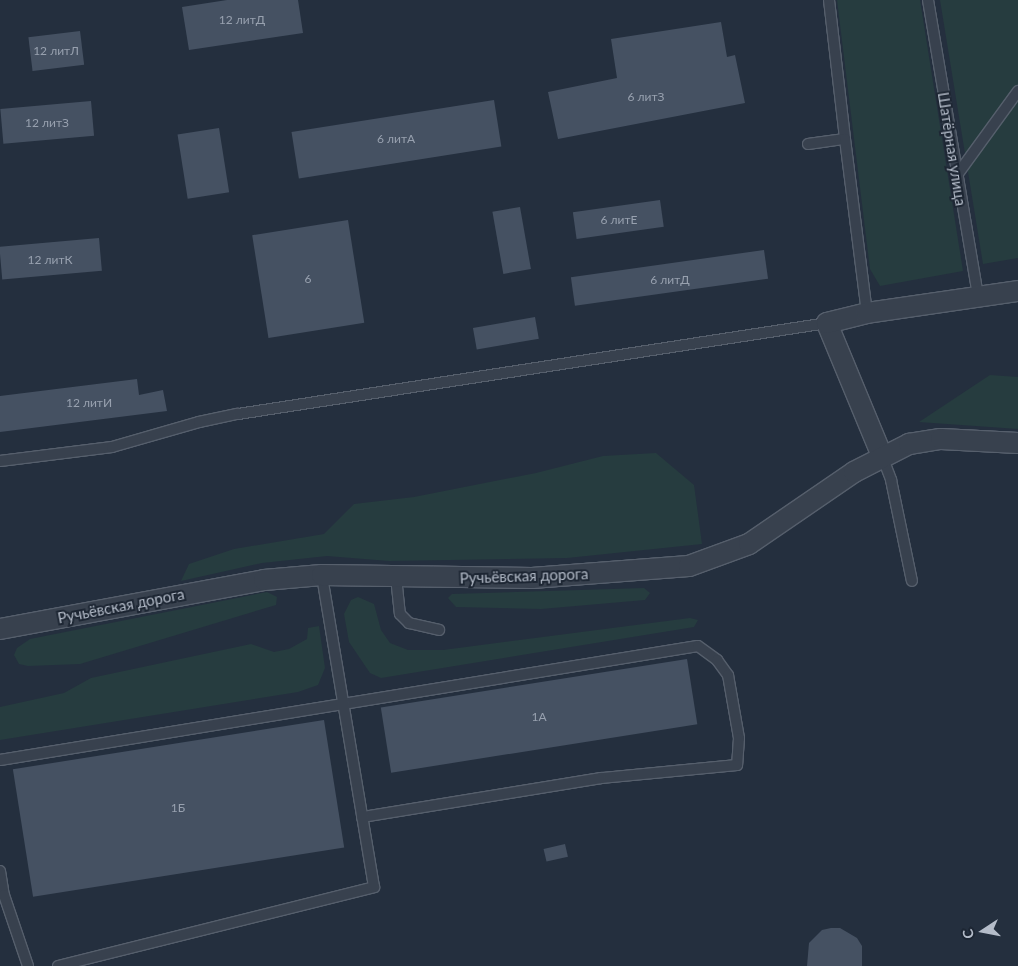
<!DOCTYPE html>
<html>
<head>
<meta charset="utf-8">
<style>
  body { margin:0 }
  #map { position:relative; width:1018px; height:966px; overflow:hidden; background:#242f3e; font-family:Lato,sans-serif }
  div>[style] { position:absolute }
  .green>* { inset:0; background:#263c3f }
  .building>* { inset:0; background:#455162; transform-origin:0 0 }
  .roads { filter:drop-shadow(1px 0 #565f6c) drop-shadow(-1px 0 #565f6c) drop-shadow(0 1px #565f6c) drop-shadow(0 -1px #565f6c) }
  .lane>* { height:10px; margin:-5px; padding:0 5px; transform-origin:5px; border-radius:5px; background:#38414e }
  .street>* { height:20px; margin:-10px; padding:0 10px; transform-origin:10px; border-radius:10px; background:#38414e }
  span { translate:-50% -50%; white-space:nowrap; text-align:center; line-height:1.15; -webkit-text-stroke:4px #1d2633; paint-order:stroke }
  .number-label { font-size:12px; color:#98a1af }
  .number-label span { -webkit-text-stroke-width:0 }
  .street-label { font-size:15px; color:#b4bcc9 }
  .north { position:absolute; left:958px; top:906px; width:50px; height:50px; -webkit-text-stroke:4px #1d2633; paint-order:stroke; rotate:259deg; font-size:14px; font-weight:700; line-height:20px; text-align:center; color:#b4bcc9 }
  .north::after { content:''; display:block; margin:auto; width:18px; height:22px; background:#b4bcc9; clip-path:polygon(50% 0,100% 100%,50% 72%,0 100%) }
</style>
</head>
<body>
<div id="map">
  <div class="green">
    <i style="clip-path:polygon(837px 0,920px 0,963px 271px,880px 286px,870px 269px)"></i>
    <i style="clip-path:polygon(940px 0,1018px 0,1018px 258px,983px 264px)"></i>
    <i style="clip-path:polygon(990px 375px,1018px 377px,1018px 429px,919px 422px)"></i>
    <i style="clip-path:polygon(656px 453px,694px 485px,702px 544px,567px 558px,389px 561px,327px 556px,262px 563px,181px 581px,189px 564px,234px 549px,324px 534px,354px 504px,414px 497px,536px 473px,603px 456px)"></i>
    <i style="clip-path:polygon(644px 588px,650px 593px,645px 600px,541px 609px,456px 607px,448px 598px,452px 594px)"></i>
    <i style="clip-path:polygon(267px 592px,277px 597px,276px 605px,80px 664px,28px 666px,19px 664px,14px 655px,17px 648px,30px 639px)"></i>
    <i style="clip-path:polygon(358px 597px,374px 604px,381px 630px,390px 643px,408px 650px,443px 650px,690px 618px,698px 620px,694px 627px,381px 678px,370px 673px,349px 642px,344px 614px,351px 600px)"></i>
    <i style="clip-path:polygon(319px 626px,325px 668px,318px 685px,298px 692px,0 740px,0 707px,64px 693px,91px 678px,251px 644px,274px 652px,289px 649px,307px 639px,308px 628px)"></i>
  </div>
  <div class="building">
    <i style="clip-path:polygon(227px 0,298px 0,303px 33px,189px 50px,182px 7px)"></i>
    <i style="clip-path:polygon(721px 22px,727px 57px,735px 55px,745px 103px,558px 139px,548px 92px,617px 78px,611px 39px)"></i>
    <i style="left:80px;top:31px;width:34px;height:52px;rotate:83deg"></i>
    <i style="left:494px;top:100px;width:47px;height:205px;rotate:81deg"></i>
    <i style="left:91px;top:101px;width:35px;height:91px;rotate:85deg"></i>
    <i style="left:219px;top:128px;width:65px;height:42px;rotate:81deg"></i>
    <i style="left:660px;top:200px;width:27px;height:88px;rotate:82deg"></i>
    <i style="left:520px;top:207px;width:63px;height:28px;rotate:80deg"></i>
    <i style="left:348px;top:220px;width:104px;height:97px;rotate:81deg"></i>
    <i style="left:99px;top:238px;width:33px;height:100px;rotate:85deg"></i>
    <i style="left:764px;top:250px;width:29px;height:195px;rotate:82deg"></i>
    <i style="left:535px;top:317px;width:22px;height:63px;rotate:80deg"></i>
    <i style="clip-path:polygon(137px 379px,139px 395px,163px 390px,167px 411px,0 432px,0 396px)"></i>
    <i style="left:687px;top:659px;width:66px;height:310px;rotate:81deg"></i>
    <i style="left:324px;top:720px;width:129px;height:315px;rotate:81deg"></i>
    <i style="left:565px;top:844px;width:13px;height:22px;rotate:77deg"></i>
    <i style="clip-path:polygon(831px 928px,840px 928px,857px 938px,862px 946px,862px 966px,807px 966px,809px 943px,822px 930px)"></i>
  </div>
  <div class="roads">
    <div class="lane">
      <i style="left:829px;top:0;width:140px;rotate:83.4deg"></i>
      <i style="left:928px;top:0;width:301px;rotate:80.4deg"></i>
      <i style="left:808px;top:144px;width:37px;rotate:-8deg"></i>
      <i style="left:845px;top:139px;width:175px;rotate:82.8deg"></i>
      <i style="left:957px;top:175px;width:104px;rotate:-54deg"></i>
      <i style="left:882px;top:456px;width:26px;rotate:69deg"></i>
      <i style="left:891px;top:480px;width:103px;rotate:78.3deg"></i>
      <i style="left:0;top:461px;width:113px;rotate:-7.1deg"></i>
      <i style="left:112px;top:447px;width:91px;rotate:-16deg"></i>
      <i style="left:199px;top:422px;width:40px;rotate:-12deg"></i>
      <i style="left:238px;top:414px;width:596px;rotate:-8.78deg"></i>
      <i style="left:396px;top:577px;width:37px;rotate:84deg"></i>
      <i style="left:400px;top:614px;width:13px;rotate:45deg"></i>
      <i style="left:409px;top:623px;width:31px;rotate:13deg"></i>
      <i style="left:0;top:760px;width:707px;rotate:-9.28deg"></i>
      <i style="left:698px;top:646px;width:24px;rotate:36deg"></i>
      <i style="left:717px;top:660px;width:19px;rotate:54deg"></i>
      <i style="left:728px;top:675px;width:64px;rotate:80.1deg"></i>
      <i style="left:739px;top:738px;width:27px;rotate:94deg"></i>
      <i style="left:737px;top:765px;width:137px;rotate:174.5deg"></i>
      <i style="left:601px;top:778px;width:242px;rotate:170.7deg"></i>
      <i style="left:0;top:871px;width:24px;rotate:81deg"></i>
      <i style="left:4px;top:895px;width:75px;rotate:71.3deg"></i>
      <i style="left:58px;top:966px;width:326px;rotate:-14deg"></i>
      <i style="left:374px;top:887px;width:316px;rotate:-99.5deg"></i>
    </div>
    <div class="street">
      <i style="left:882px;top:456px;width:144px;rotate:-112.5deg"></i>
      <i style="left:827px;top:323px;width:41px;rotate:-14deg"></i>
      <i style="left:867px;top:313px;width:153px;rotate:-8.3deg"></i>
      <i style="left:0;top:629px;width:269px;rotate:-10.5deg"></i>
      <i style="left:264px;top:580px;width:58px;rotate:-4.9deg"></i>
      <i style="left:322px;top:575px;width:210px;rotate:0.8deg"></i>
      <i style="left:532px;top:578px;width:157px;rotate:-4.4deg"></i>
      <i style="left:689px;top:566px;width:64px;rotate:-20.1deg"></i>
      <i style="left:749px;top:544px;width:127px;rotate:-34.4deg"></i>
      <i style="left:854px;top:472px;width:62px;rotate:-27deg"></i>
      <i style="left:909px;top:444px;width:32px;rotate:-9deg"></i>
      <i style="left:941px;top:439px;width:77px;rotate:3deg"></i>
    </div>
  </div>
  <div class="number-label">
    <span style="left:242px;top:20px">12 литД</span>
    <span style="left:56px;top:51px">12 литЛ</span>
    <span style="left:646px;top:97px">6 литЗ</span>
    <span style="left:47px;top:123px">12 литЗ</span>
    <span style="left:396px;top:139px">6 литА</span>
    <span style="left:619px;top:220px">6 литЕ</span>
    <span style="left:50px;top:260px">12 литК</span>
    <span style="left:308px;top:279px">6</span>
    <span style="left:670px;top:280px">6 литД</span>
    <span style="left:89px;top:403px">12 литИ</span>
    <span style="left:539px;top:717px">1А</span>
    <span style="left:178px;top:808px">1Б</span>
  </div>
  <div class="street-label">
    <span style="left:952px;top:149px;rotate:81deg">Шатёрная улица</span>
    <span style="left:524px;top:576px;rotate:-2deg">Ручьёвская дорога</span>
    <span style="left:121px;top:606px;rotate:-11deg">Ручьёвская дорога</span>
  </div>
  <div class="north">С</div>
</div>
</body>
</html>
